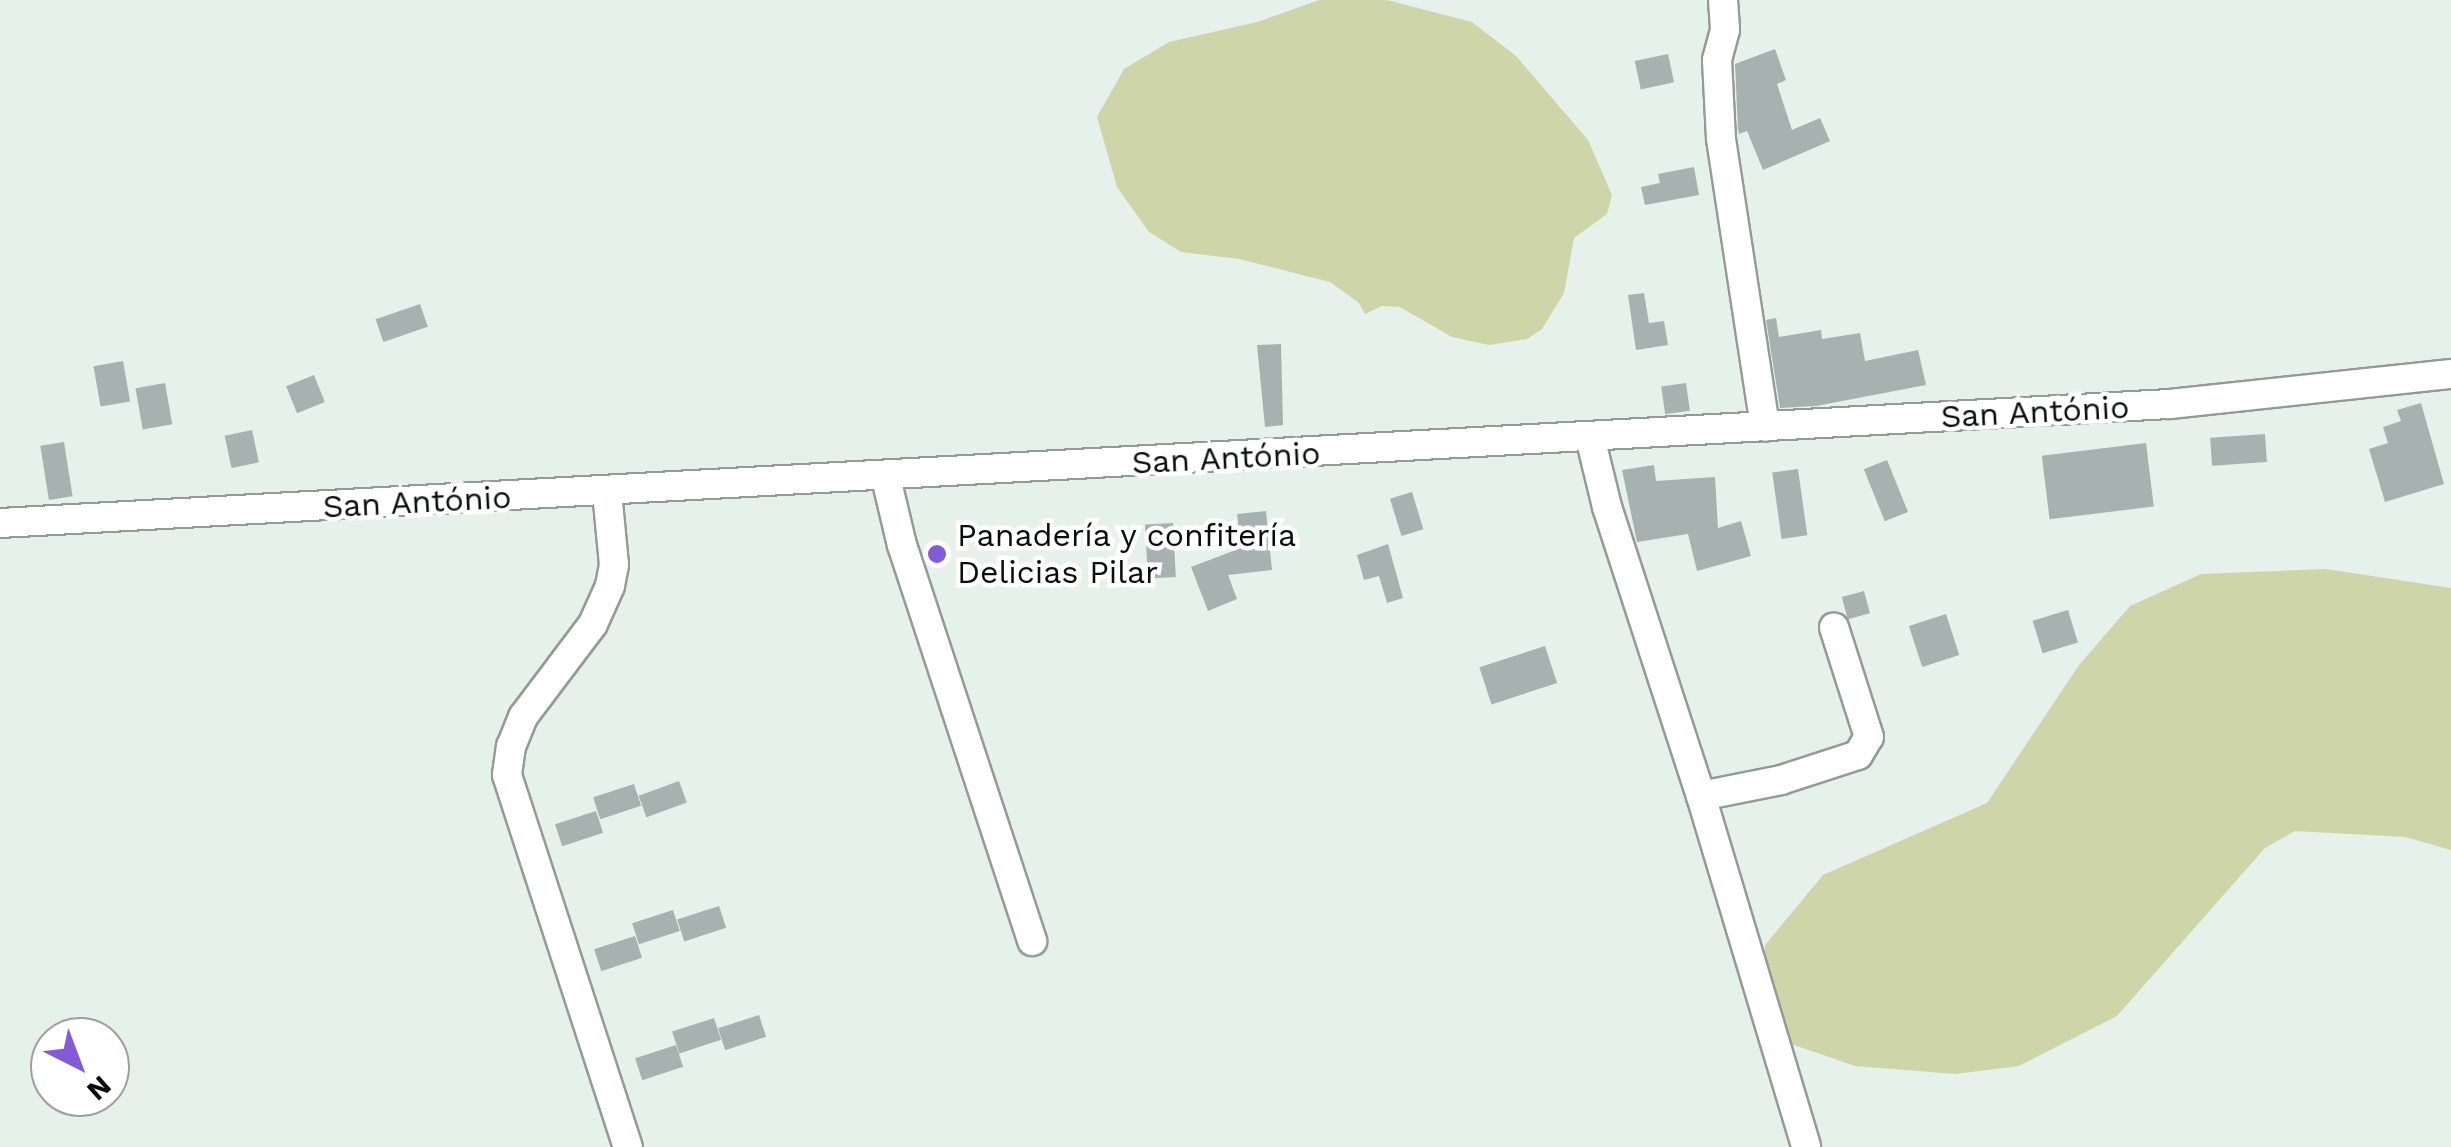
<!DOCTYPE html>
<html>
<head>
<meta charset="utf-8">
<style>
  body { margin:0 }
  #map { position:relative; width:2451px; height:1147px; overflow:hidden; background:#e7f1ec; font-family:"Work Sans",sans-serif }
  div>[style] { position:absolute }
  .green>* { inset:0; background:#ced5a8 }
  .building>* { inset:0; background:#a7b1b0; transform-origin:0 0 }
  .roads { filter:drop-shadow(2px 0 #939b97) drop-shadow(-2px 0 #939b97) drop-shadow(0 2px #939b97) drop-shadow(0 -2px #939b97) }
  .minor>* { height:28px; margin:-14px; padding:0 14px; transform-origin:14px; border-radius:14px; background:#fff }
  .dots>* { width:28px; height:28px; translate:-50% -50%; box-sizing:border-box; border:5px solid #fff; border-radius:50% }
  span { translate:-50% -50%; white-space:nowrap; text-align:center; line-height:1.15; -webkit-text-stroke:9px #fff; paint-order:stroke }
  .street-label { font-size:32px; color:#0a0d0c }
  .poi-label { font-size:32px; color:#0a0d0c }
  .left { translate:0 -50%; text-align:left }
  .north { position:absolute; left:30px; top:1017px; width:100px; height:100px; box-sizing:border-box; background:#fff; border:2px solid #9d9e9e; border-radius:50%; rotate:138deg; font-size:28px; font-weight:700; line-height:40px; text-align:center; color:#0a0d0c }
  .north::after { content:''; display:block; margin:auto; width:35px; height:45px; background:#835bd5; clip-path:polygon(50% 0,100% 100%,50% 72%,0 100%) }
</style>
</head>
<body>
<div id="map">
  <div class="green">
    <i style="clip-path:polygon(1319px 0,1387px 0,1472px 22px,1516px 56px,1588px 140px,1612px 195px,1607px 214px,1574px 238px,1564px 293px,1542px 329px,1527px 339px,1489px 345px,1452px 337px,1400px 307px,1382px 306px,1365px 314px,1359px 303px,1330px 282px,1239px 259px,1181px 252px,1149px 232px,1117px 187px,1097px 117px,1124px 69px,1169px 42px,1257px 22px)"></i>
    <i style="clip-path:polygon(2326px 569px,2451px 588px,2451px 850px,2405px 837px,2295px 831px,2265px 848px,2117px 1016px,2019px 1066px,1955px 1074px,1855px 1066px,1791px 1044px,1762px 999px,1765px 945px,1823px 875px,1987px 803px,2079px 665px,2130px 606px,2201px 574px)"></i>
  </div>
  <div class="building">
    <i style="clip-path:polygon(1775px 49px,1786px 80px,1777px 84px,1792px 130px,1820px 118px,1830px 141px,1763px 170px,1747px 131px,1739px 134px,1738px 130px,1735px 64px)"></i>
    <i style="left:1668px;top:54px;width:29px;height:34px;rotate:78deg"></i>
    <i style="clip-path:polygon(1694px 167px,1699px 195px,1645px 205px,1641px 187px,1660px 183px,1658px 174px)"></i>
    <i style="clip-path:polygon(1644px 293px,1649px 323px,1664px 321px,1668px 345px,1636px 350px,1628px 295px)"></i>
    <i style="left:420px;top:304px;width:24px;height:47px;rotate:71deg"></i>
    <i style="clip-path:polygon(1776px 318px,1779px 337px,1821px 330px,1822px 339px,1860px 333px,1865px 361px,1918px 350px,1926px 385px,1816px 406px,1780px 408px,1766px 320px)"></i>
    <i style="clip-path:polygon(1281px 344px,1283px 425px,1265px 427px,1257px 345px)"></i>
    <i style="left:123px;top:361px;width:41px;height:30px;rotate:80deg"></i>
    <i style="left:314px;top:375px;width:29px;height:30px;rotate:68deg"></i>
    <i style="left:165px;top:383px;width:42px;height:30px;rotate:80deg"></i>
    <i style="left:1686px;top:383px;width:28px;height:25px;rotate:82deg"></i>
    <i style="clip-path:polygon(2421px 403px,2444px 484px,2385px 502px,2369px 449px,2388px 443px,2383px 427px,2401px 421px,2397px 410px)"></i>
    <i style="left:252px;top:430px;width:33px;height:28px;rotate:78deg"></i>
    <i style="left:2265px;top:434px;width:28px;height:55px;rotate:86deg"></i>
    <i style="left:64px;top:442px;width:55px;height:24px;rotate:81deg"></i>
    <i style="left:2146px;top:443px;width:64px;height:105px;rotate:83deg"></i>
    <i style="left:1887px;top:460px;width:56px;height:25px;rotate:68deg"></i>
    <i style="clip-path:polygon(1654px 465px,1656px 481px,1715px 477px,1718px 528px,1741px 521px,1751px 556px,1697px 571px,1688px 534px,1637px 542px,1622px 470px)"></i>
    <i style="left:1798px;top:469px;width:67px;height:26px;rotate:82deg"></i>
    <i style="left:1412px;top:492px;width:39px;height:23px;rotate:73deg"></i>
    <i style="clip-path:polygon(1266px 511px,1272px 570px,1228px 575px,1237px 599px,1208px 611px,1191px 567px,1241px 548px,1237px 514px)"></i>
    <i style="left:1173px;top:523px;width:54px;height:28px;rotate:87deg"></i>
    <i style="clip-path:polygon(1388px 544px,1403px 598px,1387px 603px,1379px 576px,1364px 580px,1357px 555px)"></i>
    <i style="left:1864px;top:591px;width:23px;height:23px;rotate:75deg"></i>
    <i style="left:2068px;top:610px;width:34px;height:37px;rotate:73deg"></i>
    <i style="left:1946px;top:614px;width:43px;height:39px;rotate:72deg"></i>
    <i style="left:1545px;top:646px;width:39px;height:69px;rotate:72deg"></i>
    <i style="left:679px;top:781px;width:23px;height:43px;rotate:70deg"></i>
    <i style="left:634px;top:784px;width:23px;height:43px;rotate:72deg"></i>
    <i style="left:596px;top:811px;width:23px;height:43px;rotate:72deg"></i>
    <i style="left:719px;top:906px;width:23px;height:44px;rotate:72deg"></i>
    <i style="left:673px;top:910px;width:22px;height:43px;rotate:72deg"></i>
    <i style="left:635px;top:936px;width:23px;height:43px;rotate:72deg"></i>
    <i style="left:759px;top:1015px;width:23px;height:43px;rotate:72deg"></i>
    <i style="left:714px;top:1018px;width:23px;height:44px;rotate:72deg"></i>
    <i style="left:676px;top:1045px;width:23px;height:43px;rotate:72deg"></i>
  </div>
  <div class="roads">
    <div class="minor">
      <i style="left:1723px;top:0;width:30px;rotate:86deg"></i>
      <i style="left:1725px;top:30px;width:31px;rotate:105deg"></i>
      <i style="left:1717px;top:60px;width:79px;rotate:87.1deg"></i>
      <i style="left:1721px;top:139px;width:291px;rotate:81.3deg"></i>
      <i style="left:1590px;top:437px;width:72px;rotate:76.3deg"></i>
      <i style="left:1607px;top:507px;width:304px;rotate:72deg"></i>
      <i style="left:1701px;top:796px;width:366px;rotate:73.3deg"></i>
      <i style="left:886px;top:478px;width:69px;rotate:76.6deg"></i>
      <i style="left:902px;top:545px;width:417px;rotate:71.8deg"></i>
      <i style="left:607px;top:492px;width:73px;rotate:84.5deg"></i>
      <i style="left:614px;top:565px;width:21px;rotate:101deg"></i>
      <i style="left:610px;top:586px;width:42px;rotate:114.1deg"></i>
      <i style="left:593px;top:624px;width:116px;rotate:127deg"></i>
      <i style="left:523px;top:717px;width:31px;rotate:112deg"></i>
      <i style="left:511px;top:746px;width:29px;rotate:98deg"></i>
      <i style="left:507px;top:775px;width:391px;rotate:72deg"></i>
      <i style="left:0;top:523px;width:2173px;rotate:-3.14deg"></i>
      <i style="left:2170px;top:404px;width:283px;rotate:-6.1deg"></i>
      <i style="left:1701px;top:796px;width:82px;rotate:-11.3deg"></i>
      <i style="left:1781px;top:780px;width:81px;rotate:-18deg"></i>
      <i style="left:1858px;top:755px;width:21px;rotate:-59deg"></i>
      <i style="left:1869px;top:737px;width:115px;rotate:-107.7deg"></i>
    </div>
  </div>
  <div class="dots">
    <i style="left:937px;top:554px;background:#835bd5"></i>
  </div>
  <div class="street-label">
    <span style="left:2035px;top:412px;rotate:-3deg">San António</span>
    <span style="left:1226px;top:458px;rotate:-3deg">San António</span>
    <span style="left:417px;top:502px;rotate:-3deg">San António</span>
  </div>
  <div class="poi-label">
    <span class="left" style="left:957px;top:554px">Panadería y confitería<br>Delicias Pilar</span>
  </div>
  <div class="north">N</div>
</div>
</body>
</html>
